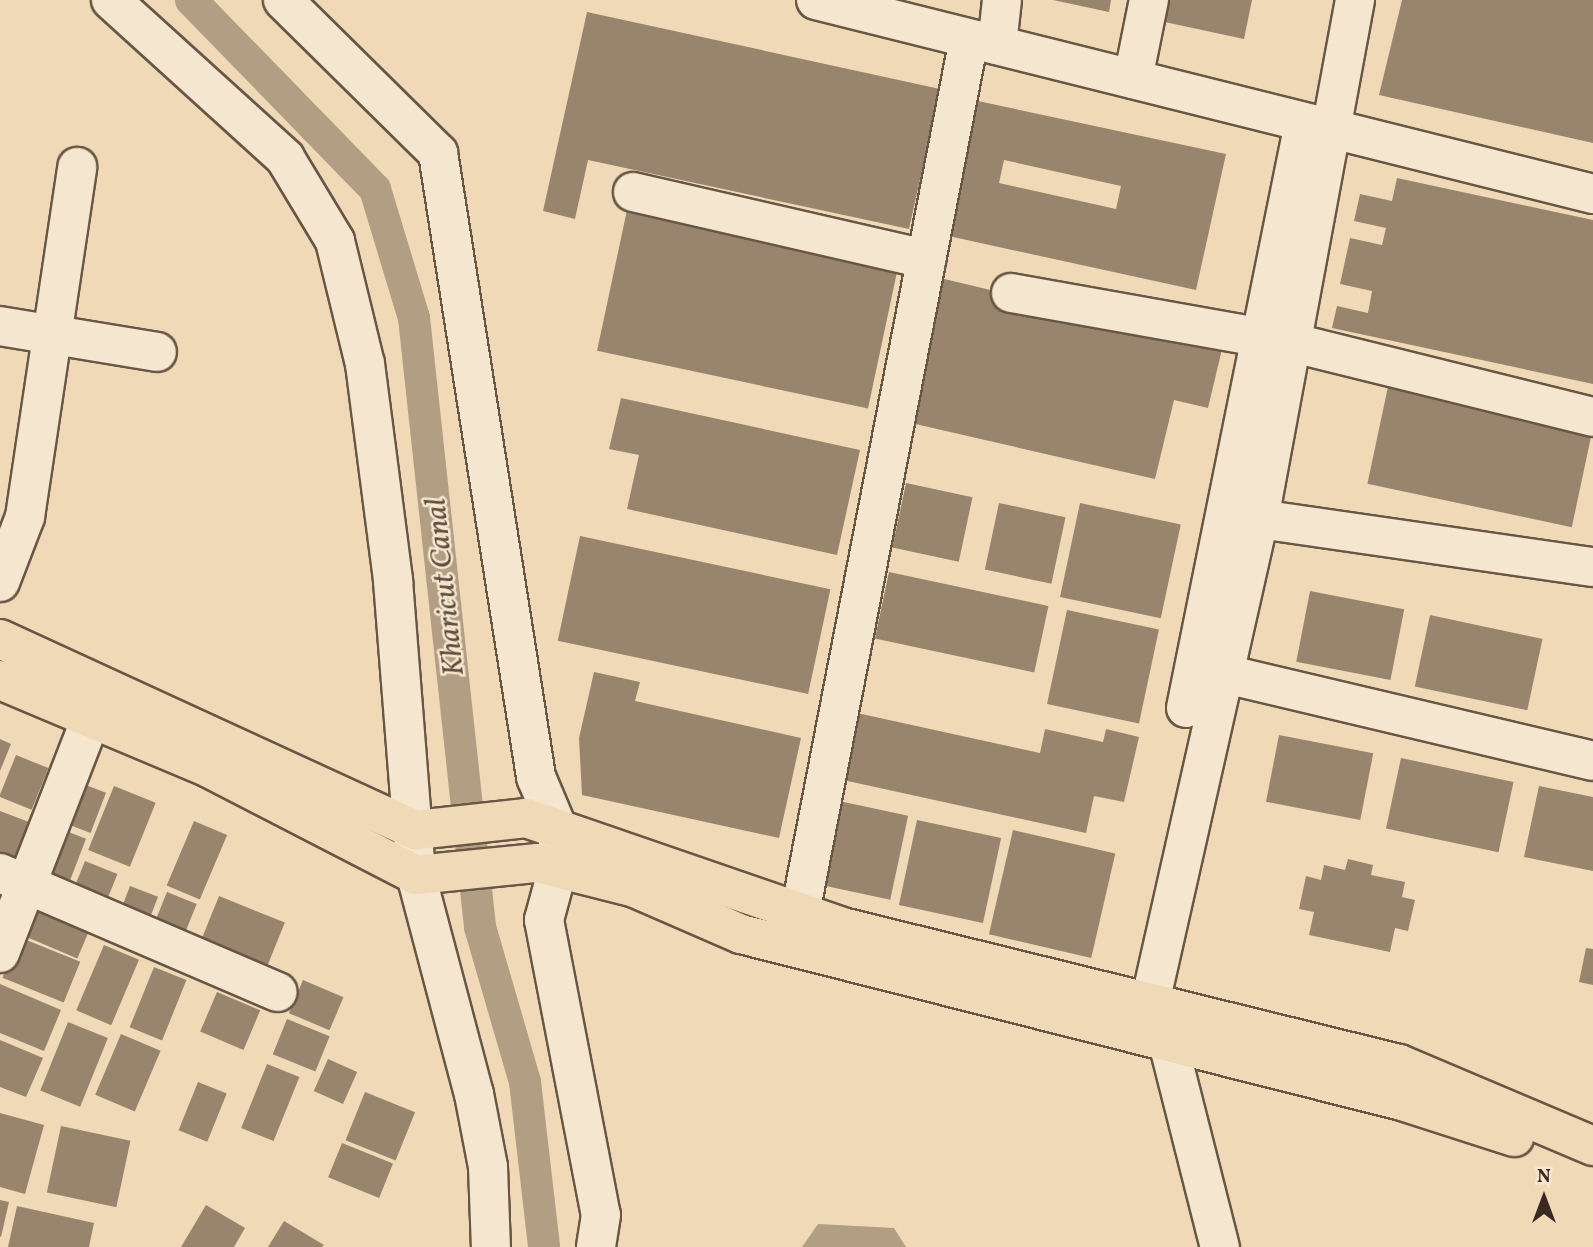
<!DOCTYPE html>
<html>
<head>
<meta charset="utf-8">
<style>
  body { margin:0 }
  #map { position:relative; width:1593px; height:1247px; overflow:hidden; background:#f0d9b6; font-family:Vollkorn,serif }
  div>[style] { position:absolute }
  .water>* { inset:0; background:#b29e83 }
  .canal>* { height:32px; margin:-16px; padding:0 16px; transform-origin:16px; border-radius:16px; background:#b29e83 }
  .building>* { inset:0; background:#99856e; transform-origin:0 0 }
  .roads { filter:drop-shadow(2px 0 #685646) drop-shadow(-2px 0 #685646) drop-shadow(0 2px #685646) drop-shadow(0 -2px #685646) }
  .minor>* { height:38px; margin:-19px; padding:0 19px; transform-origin:19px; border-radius:19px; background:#f5e6d0 }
  .major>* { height:38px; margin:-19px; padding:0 19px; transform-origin:19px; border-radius:19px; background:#f0d9b6 }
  span { translate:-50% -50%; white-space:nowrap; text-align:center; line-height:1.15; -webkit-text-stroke:5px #f5e6d0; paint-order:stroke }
  .water-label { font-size:30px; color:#5f4d3e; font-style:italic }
  .north { position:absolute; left:1509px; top:1163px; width:70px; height:70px; -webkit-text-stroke:5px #f5e6d0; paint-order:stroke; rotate:0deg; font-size:19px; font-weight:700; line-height:28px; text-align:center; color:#3b2a21 }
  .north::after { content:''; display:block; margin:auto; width:24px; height:32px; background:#3b2a21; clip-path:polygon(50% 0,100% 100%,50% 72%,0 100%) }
</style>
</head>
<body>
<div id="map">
  <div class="water">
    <i style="clip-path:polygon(818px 1224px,894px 1228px,906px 1247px,802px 1247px)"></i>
  </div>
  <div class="canal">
    <i style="left:191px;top:0;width:264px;rotate:45.8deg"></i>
    <i style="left:375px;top:189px;width:135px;rotate:73.2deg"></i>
    <i style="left:414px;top:318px;width:613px;rotate:83.81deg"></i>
    <i style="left:480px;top:927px;width:161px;rotate:73.8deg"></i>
    <i style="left:525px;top:1082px;width:166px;rotate:83.4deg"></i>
  </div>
  <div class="building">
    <i style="clip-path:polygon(1053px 0,1111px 0,1109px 12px)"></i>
    <i style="clip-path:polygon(1150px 0,1252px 0,1244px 39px,1146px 18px)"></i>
    <i style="clip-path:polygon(1402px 0,1593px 0,1593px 143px,1379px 95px)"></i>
    <i style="clip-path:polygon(587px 12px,940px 89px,909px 229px,588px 160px,575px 219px,543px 211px)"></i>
    <i style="clip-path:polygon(evenodd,973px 100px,1226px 154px,1196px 290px,944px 235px,973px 100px,1004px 160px,1121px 186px,1116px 209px,999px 183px,1004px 160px)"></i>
    <i style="clip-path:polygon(1397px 178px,1593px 220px,1593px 384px,1332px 328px,1337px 306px,1368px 313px,1372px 291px,1340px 284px,1350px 238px,1382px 245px,1386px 228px,1354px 221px,1360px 194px,1392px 201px)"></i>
    <i style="left:627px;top:210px;width:277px;height:144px;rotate:12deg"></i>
    <i style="clip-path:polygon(936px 277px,1223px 345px,1208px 408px,1174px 400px,1155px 479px,902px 421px)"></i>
    <i style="left:1389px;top:382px;width:209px;height:104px;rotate:12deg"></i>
    <i style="clip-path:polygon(621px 398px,860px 450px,837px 555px,627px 509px,639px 455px,609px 449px)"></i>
    <i style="left:906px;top:483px;width:68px;height:66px;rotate:12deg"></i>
    <i style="left:999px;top:503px;width:68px;height:68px;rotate:12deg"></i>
    <i style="left:1080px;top:503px;width:103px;height:96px;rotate:12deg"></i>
    <i style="left:580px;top:536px;width:256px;height:107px;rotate:12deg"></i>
    <i style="left:889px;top:572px;width:163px;height:68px;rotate:12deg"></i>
    <i style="left:1310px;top:591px;width:96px;height:72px;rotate:11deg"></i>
    <i style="left:1067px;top:610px;width:94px;height:96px;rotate:12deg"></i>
    <i style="left:1430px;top:615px;width:115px;height:73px;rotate:12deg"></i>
    <i style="clip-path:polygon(594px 672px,640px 682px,635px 701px,801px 738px,779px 838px,582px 795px,579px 738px)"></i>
    <i style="clip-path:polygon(857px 713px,1040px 753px,1045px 729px,1103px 742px,1106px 729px,1139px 737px,1124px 802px,1094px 796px,1086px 833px,843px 780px)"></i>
    <i style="left:1279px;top:735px;width:96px;height:68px;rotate:11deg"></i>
    <i style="clip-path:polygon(0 739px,11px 744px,0 771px)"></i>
    <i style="left:16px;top:755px;width:35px;height:45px;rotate:22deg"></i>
    <i style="left:1401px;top:758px;width:115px;height:72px;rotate:12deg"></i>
    <i style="left:78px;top:782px;width:30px;height:43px;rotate:21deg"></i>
    <i style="left:114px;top:786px;width:45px;height:69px;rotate:22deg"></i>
    <i style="clip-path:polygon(1539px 786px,1593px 797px,1593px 871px,1524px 857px)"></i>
    <i style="left:825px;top:798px;width:85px;height:86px;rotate:12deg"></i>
    <i style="clip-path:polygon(0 811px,29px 822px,12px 863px,0 858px)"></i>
    <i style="left:917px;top:820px;width:86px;height:87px;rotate:12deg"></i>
    <i style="left:194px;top:821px;width:36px;height:70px;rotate:23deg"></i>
    <i style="left:58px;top:828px;width:30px;height:47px;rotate:21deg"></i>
    <i style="left:1013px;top:830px;width:105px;height:107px;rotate:13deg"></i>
    <i style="clip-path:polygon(1348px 859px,1373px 865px,1371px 875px,1405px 882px,1402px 897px,1415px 900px,1408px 931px,1395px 928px,1390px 952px,1309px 935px,1314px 912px,1299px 909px,1306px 876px,1321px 880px,1324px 865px,1345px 870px)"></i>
    <i style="left:85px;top:861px;width:35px;height:24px;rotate:22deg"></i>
    <i style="left:130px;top:886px;width:30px;height:38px;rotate:21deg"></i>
    <i style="left:36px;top:892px;width:64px;height:45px;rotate:23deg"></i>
    <i style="left:167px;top:892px;width:32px;height:45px;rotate:22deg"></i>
    <i style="left:219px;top:896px;width:71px;height:61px;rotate:22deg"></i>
    <i style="left:19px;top:937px;width:66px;height:44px;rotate:22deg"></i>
    <i style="left:104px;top:945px;width:38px;height:71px;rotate:23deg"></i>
    <i style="clip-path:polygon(1586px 948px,1593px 949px,1593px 985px,1579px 982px)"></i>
    <i style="left:154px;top:967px;width:35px;height:65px;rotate:22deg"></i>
    <i style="left:303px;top:980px;width:44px;height:36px;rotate:23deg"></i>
    <i style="clip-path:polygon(0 984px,61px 1010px,44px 1051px,0 1033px)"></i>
    <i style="left:217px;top:992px;width:47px;height:43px;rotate:23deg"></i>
    <i style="left:287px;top:1019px;width:46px;height:38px;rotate:22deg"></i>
    <i style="left:68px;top:1022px;width:43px;height:74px;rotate:22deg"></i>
    <i style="left:121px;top:1034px;width:43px;height:66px;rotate:23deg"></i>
    <i style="clip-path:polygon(0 1040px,43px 1058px,26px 1097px,0 1087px)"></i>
    <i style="left:328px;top:1059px;width:32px;height:35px;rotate:24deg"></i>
    <i style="left:267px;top:1064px;width:35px;height:69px;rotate:22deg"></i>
    <i style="left:198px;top:1082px;width:31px;height:52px;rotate:22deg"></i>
    <i style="left:365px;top:1092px;width:54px;height:52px;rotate:22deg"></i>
    <i style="clip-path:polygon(0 1113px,44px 1125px,25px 1194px,0 1187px)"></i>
    <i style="left:61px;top:1126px;width:71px;height:68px;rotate:12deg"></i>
    <i style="left:342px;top:1143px;width:55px;height:37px;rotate:22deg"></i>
    <i style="clip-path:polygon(0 1200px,9px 1202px,1px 1237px,0 1236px)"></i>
    <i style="clip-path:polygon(206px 1205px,245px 1228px,234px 1247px,181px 1247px)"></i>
    <i style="clip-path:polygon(17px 1206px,94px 1223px,89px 1247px,8px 1247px)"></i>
    <i style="clip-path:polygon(284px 1221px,324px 1245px,322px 1247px,268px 1247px)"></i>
  </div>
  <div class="roads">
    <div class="minor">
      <i style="left:111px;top:0;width:235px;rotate:42.2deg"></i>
      <i style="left:285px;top:158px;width:97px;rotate:58.9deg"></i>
      <i style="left:335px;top:241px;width:127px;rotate:76.3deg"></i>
      <i style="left:365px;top:364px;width:219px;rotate:82.6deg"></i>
      <i style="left:393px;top:581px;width:295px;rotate:85.5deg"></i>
      <i style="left:416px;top:875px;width:227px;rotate:75.2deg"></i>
      <i style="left:474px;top:1094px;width:74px;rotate:79.1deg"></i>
      <i style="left:488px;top:1167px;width:80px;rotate:87.9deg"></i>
      <i style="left:283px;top:0;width:218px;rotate:44.6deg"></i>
      <i style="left:438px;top:153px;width:632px;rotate:81.07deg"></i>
      <i style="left:536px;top:777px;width:56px;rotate:67.1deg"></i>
      <i style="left:558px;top:829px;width:39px;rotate:90deg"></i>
      <i style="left:558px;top:868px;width:54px;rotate:105.1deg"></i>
      <i style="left:544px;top:920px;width:300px;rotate:79.1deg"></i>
      <i style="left:601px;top:1215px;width:32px;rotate:99deg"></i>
      <i style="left:816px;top:0;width:801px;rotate:14.02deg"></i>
      <i style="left:997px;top:45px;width:45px;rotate:-83.7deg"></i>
      <i style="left:1133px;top:79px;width:81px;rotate:-78.6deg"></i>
      <i style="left:633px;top:192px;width:301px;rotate:12.9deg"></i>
      <i style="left:1011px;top:293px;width:257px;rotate:10.1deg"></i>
      <i style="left:0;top:326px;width:159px;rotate:9.4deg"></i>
      <i style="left:1294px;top:343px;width:308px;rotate:13.9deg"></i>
      <i style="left:1259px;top:519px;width:337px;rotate:8.2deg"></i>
      <i style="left:0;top:582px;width:70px;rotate:-69deg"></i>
      <i style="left:25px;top:517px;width:354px;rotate:-81.5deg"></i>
      <i style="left:1221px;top:673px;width:382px;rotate:13.3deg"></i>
      <i style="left:1186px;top:708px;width:587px;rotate:-78.59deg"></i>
      <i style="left:0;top:873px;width:302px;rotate:23.2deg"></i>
      <i style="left:800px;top:913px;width:890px;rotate:-79.06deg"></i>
      <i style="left:0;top:953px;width:252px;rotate:-68.8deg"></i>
      <i style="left:1143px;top:1034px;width:528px;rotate:-77.31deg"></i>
      <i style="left:1259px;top:519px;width:528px;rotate:-79.52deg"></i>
      <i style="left:1168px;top:1042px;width:211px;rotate:75.8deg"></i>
    </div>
    <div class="major">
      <i style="left:0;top:639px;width:458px;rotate:24.7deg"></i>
      <i style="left:416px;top:830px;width:111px;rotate:-6.2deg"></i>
      <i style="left:526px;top:818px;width:334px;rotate:19deg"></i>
      <i style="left:842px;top:927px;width:574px;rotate:13.82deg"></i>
      <i style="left:1399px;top:1064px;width:211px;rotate:22.9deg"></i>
      <i style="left:0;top:680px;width:227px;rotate:22.8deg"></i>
      <i style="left:209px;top:768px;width:233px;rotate:27.3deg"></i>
      <i style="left:416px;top:875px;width:122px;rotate:-5.7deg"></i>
      <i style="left:537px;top:863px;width:101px;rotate:14.3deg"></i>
      <i style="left:635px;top:888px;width:116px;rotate:23.5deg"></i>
      <i style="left:741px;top:934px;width:682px;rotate:14.18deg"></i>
      <i style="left:1402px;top:1101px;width:118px;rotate:17.8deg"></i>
    </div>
  </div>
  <div class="water-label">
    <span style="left:446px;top:587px;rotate:-96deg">Kharicut Canal</span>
  </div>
  <div class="north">N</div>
</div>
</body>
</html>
